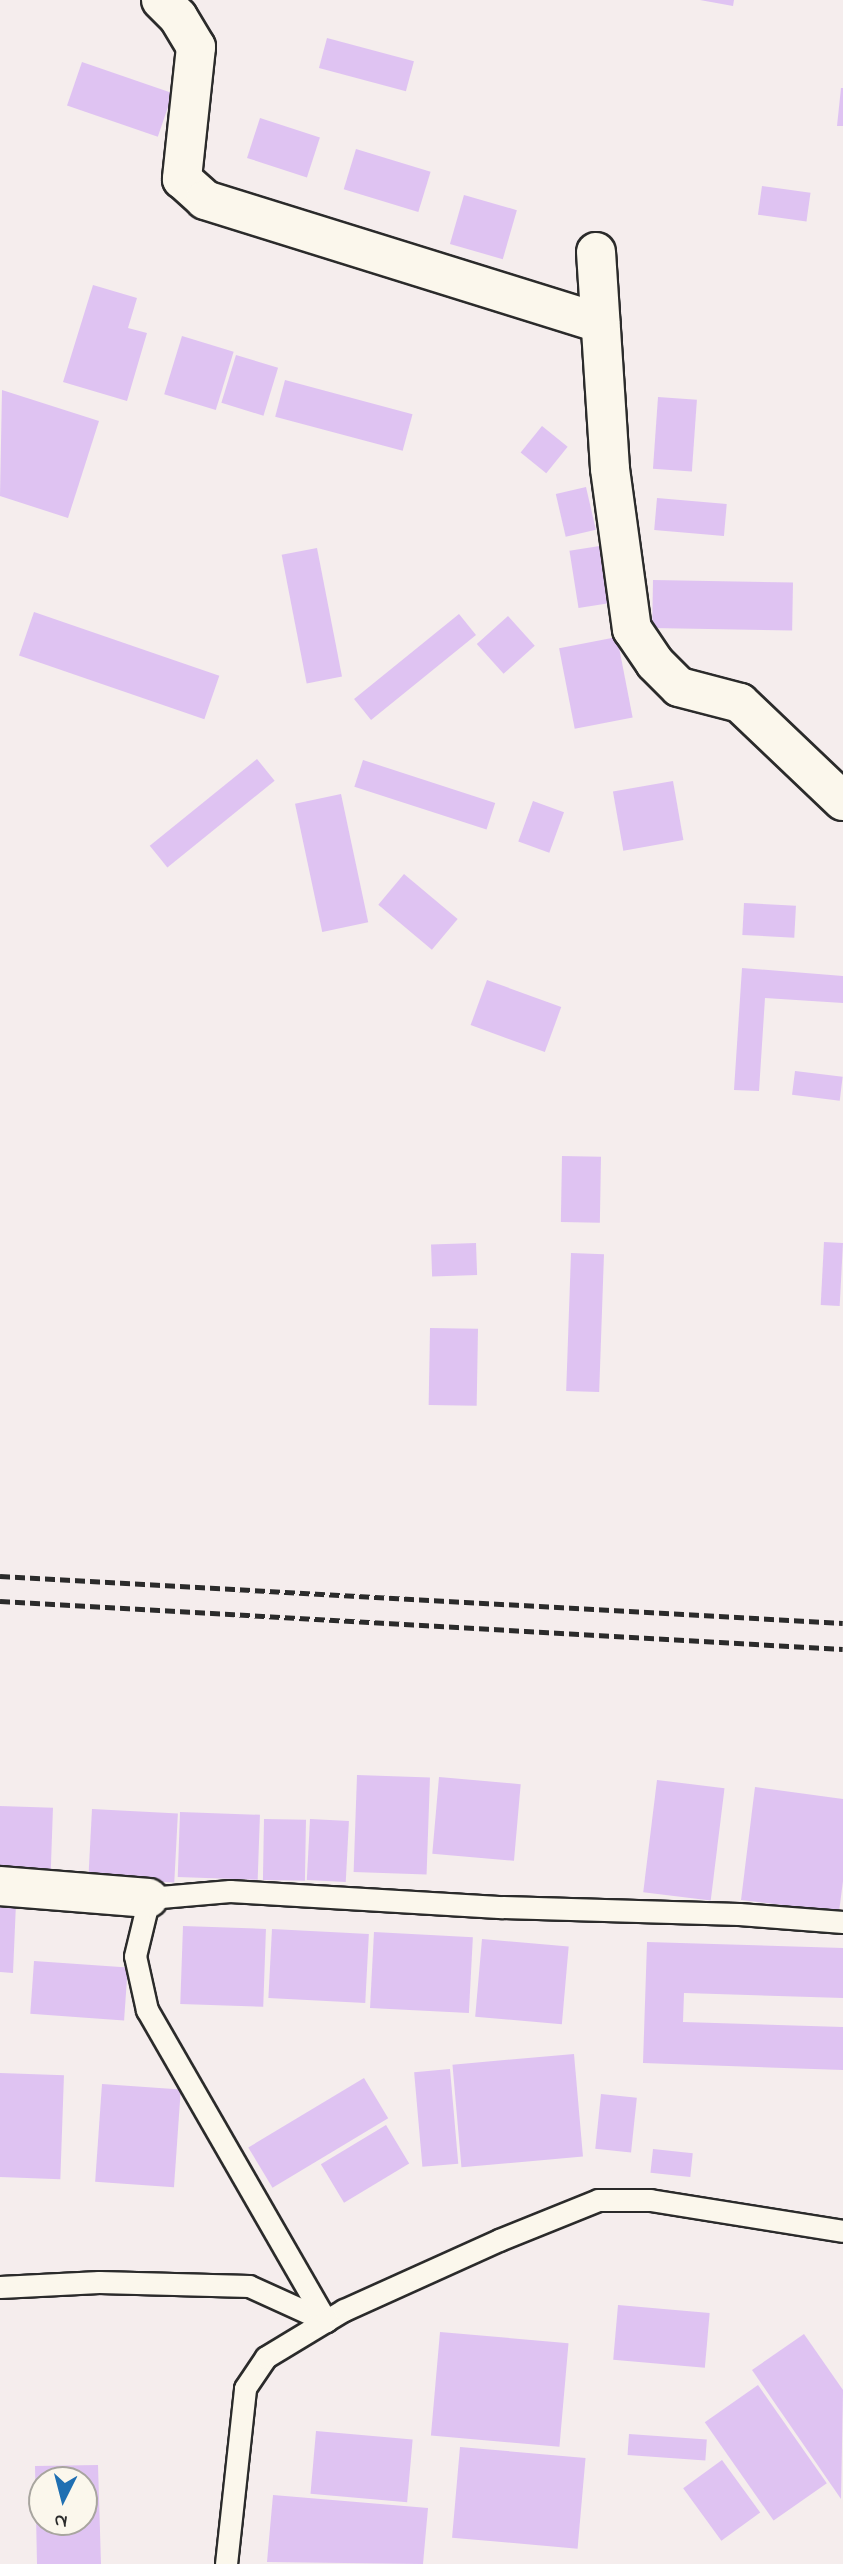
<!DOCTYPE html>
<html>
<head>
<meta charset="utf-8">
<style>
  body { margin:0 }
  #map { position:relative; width:843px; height:2564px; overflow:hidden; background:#f5eded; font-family:"Indie Flower",sans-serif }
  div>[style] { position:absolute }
  .building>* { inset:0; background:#dfc3f2; transform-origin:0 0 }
  .roads { filter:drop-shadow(2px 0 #2b2b2b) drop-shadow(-2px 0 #2b2b2b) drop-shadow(0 2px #2b2b2b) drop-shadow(0 -2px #2b2b2b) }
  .service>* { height:21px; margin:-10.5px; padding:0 10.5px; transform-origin:10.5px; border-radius:10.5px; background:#fbf7ec }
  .minor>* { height:38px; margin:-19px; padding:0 19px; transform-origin:19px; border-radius:19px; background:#fbf7ec }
  .rail>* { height:5px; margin-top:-2.5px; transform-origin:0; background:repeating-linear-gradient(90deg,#2b2b2b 0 10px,transparent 0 15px) }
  span { translate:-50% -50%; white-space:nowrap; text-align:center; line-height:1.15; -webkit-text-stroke:5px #fbf7ec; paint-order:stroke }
  .north { position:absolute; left:28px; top:2466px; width:70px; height:70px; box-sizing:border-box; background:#fbf7ec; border:2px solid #a8a59f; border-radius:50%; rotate:186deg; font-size:19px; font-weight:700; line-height:28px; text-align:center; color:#2b2b2b }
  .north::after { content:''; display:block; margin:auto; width:24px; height:32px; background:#1f6fb2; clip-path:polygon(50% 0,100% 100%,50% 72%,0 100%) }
</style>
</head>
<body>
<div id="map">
  <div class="building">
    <i style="clip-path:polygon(700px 0,734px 0,733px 6px)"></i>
    <i style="left:327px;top:38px;width:90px;height:31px;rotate:15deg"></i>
    <i style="left:82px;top:62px;width:96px;height:46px;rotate:19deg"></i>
    <i style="clip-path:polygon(841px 88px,843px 88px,843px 126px,837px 126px)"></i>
    <i style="left:260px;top:118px;width:63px;height:42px;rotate:18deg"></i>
    <i style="left:356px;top:149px;width:78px;height:42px;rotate:17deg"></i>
    <i style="left:762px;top:186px;width:49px;height:29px;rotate:8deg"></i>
    <i style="left:464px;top:195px;width:55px;height:51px;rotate:16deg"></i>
    <i style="clip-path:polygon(93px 285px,137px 298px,128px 328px,147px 333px,127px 401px,63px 382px)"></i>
    <i style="left:182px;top:336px;width:54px;height:61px;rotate:17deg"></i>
    <i style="left:236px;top:355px;width:44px;height:50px;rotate:17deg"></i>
    <i style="left:285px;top:380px;width:132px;height:38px;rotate:15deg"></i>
    <i style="clip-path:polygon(2px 390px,99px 421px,68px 518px,0 496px)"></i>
    <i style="left:658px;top:397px;width:39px;height:72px;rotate:4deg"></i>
    <i style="left:542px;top:426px;width:33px;height:34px;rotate:39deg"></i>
    <i style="left:586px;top:487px;width:44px;height:31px;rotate:77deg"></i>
    <i style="left:657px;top:498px;width:70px;height:32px;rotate:5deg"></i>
    <i style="left:606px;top:545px;width:58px;height:37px;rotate:81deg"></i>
    <i style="left:317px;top:548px;width:131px;height:36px;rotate:79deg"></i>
    <i style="left:653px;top:580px;width:140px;height:48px;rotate:1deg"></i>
    <i style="left:34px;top:612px;width:196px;height:46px;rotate:19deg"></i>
    <i style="left:459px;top:614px;width:27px;height:135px;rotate:51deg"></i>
    <i style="left:508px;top:616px;width:40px;height:42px;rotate:48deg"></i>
    <i style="left:617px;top:637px;width:82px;height:59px;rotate:79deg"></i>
    <i style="left:257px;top:759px;width:28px;height:138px;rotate:51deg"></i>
    <i style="left:363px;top:760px;width:139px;height:28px;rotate:18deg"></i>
    <i style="left:673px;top:781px;width:60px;height:61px;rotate:80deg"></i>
    <i style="left:341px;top:794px;width:131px;height:47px;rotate:78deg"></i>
    <i style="left:533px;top:801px;width:33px;height:43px;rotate:20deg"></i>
    <i style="left:404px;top:874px;width:70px;height:40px;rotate:40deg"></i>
    <i style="left:744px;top:903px;width:52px;height:32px;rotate:3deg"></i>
    <i style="clip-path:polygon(742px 968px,843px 976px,843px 1003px,765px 998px,759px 1091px,734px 1090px)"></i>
    <i style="left:487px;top:980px;width:79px;height:48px;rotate:20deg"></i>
    <i style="left:795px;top:1071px;width:48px;height:24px;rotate:7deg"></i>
    <i style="left:562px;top:1156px;width:39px;height:66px;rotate:1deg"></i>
    <i style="left:824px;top:1242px;width:19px;height:63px;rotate:3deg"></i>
    <i style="left:476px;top:1243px;width:32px;height:45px;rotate:88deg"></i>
    <i style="left:571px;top:1253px;width:33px;height:138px;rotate:2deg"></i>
    <i style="left:430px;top:1328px;width:48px;height:77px;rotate:1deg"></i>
    <i style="left:357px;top:1775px;width:73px;height:97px;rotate:2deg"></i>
    <i style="left:439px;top:1777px;width:82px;height:77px;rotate:5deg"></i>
    <i style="left:657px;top:1780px;width:68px;height:113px;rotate:7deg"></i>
    <i style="clip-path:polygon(755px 1787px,843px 1799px,843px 1881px,839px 1912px,741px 1900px)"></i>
    <i style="left:0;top:1806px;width:53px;height:67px;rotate:2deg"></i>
    <i style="left:92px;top:1809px;width:86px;height:69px;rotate:3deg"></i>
    <i style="left:180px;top:1812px;width:80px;height:65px;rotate:2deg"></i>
    <i style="left:264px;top:1819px;width:42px;height:61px;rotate:1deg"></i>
    <i style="left:310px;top:1819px;width:39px;height:61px;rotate:3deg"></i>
    <i style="clip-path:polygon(0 1902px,16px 1903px,13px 1973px,0 1972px)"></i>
    <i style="left:183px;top:1926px;width:83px;height:78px;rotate:2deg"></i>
    <i style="left:272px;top:1929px;width:97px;height:69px;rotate:3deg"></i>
    <i style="left:374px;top:1932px;width:99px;height:76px;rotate:3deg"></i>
    <i style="left:482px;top:1939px;width:87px;height:78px;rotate:5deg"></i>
    <i style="clip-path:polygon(647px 1942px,843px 1948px,843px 1998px,684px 1993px,683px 2022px,843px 2027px,843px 2070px,643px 2063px)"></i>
    <i style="left:34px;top:1961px;width:94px;height:53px;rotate:4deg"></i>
    <i style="left:574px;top:2054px;width:103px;height:122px;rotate:85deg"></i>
    <i style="left:450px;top:2069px;width:95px;height:36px;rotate:85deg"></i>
    <i style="left:0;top:2073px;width:64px;height:104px;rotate:2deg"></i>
    <i style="left:364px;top:2078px;width:47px;height:135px;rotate:59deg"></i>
    <i style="left:102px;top:2084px;width:79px;height:98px;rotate:4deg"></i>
    <i style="left:601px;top:2094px;width:36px;height:55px;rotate:6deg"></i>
    <i style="left:386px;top:2125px;width:45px;height:76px;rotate:59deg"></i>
    <i style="left:653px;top:2149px;width:40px;height:24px;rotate:6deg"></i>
    <i style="left:618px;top:2305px;width:92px;height:55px;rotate:5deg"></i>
    <i style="left:440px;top:2332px;width:129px;height:104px;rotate:5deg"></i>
    <i style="clip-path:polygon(804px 2334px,843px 2390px,841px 2499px,752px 2370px)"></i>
    <i style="left:758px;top:2385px;width:120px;height:65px;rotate:55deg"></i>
    <i style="left:316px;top:2431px;width:97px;height:63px;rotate:5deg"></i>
    <i style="left:629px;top:2434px;width:78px;height:21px;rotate:4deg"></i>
    <i style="left:460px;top:2447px;width:126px;height:91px;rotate:5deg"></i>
    <i style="left:722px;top:2460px;width:65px;height:48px;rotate:54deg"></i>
    <i style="clip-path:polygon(evenodd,98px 2465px,101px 2564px,37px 2564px,35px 2466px,98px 2465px,42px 2480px,84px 2480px,84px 2522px,42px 2522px,42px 2480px)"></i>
    <i style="clip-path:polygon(273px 2495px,428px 2508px,423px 2564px,267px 2562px)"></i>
  </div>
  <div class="roads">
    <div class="service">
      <i style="left:0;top:2287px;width:99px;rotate:-2.9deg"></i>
      <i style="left:99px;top:2282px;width:150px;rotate:1.5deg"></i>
      <i style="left:249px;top:2286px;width:85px;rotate:24.4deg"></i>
      <i style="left:326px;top:2321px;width:359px;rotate:-119.9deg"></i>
      <i style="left:147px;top:2010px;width:55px;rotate:-102.5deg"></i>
      <i style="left:135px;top:1956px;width:60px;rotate:-76.4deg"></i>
      <i style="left:149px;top:1898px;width:81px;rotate:-4.9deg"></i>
      <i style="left:230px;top:1891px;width:273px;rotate:3.4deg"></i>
      <i style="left:503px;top:1907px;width:236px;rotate:1.7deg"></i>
      <i style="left:739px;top:1914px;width:104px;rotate:4.4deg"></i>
      <i style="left:226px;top:2564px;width:177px;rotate:-83.8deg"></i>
      <i style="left:245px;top:2388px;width:37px;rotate:-56deg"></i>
      <i style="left:266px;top:2357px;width:91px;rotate:-31.1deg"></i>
      <i style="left:344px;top:2310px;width:170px;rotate:-24.3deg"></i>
      <i style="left:499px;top:2240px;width:107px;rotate:-22deg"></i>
      <i style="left:598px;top:2200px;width:52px"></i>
      <i style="left:650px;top:2200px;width:195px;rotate:9.1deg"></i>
    </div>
    <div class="minor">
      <i style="left:161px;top:0;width:24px;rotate:45deg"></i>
      <i style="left:178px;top:17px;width:35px;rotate:59deg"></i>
      <i style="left:196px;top:47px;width:133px;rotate:96.1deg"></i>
      <i style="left:182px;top:179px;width:31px;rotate:42deg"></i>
      <i style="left:205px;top:200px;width:414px;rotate:17.3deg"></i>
      <i style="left:596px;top:252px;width:217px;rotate:86.3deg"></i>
      <i style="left:610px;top:469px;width:162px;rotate:82.2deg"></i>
      <i style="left:632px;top:629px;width:41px;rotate:55.9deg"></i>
      <i style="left:655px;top:663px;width:34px;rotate:45deg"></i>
      <i style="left:679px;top:687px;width:63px;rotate:14.7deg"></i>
      <i style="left:740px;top:703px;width:142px;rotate:43.6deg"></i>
      <i style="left:0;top:1886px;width:149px;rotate:4.6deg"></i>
    </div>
  </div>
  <div class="rail">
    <i style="left:0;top:1576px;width:844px;rotate:3.19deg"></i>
    <i style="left:0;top:1601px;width:844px;rotate:3.26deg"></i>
  </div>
  <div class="north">N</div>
</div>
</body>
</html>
